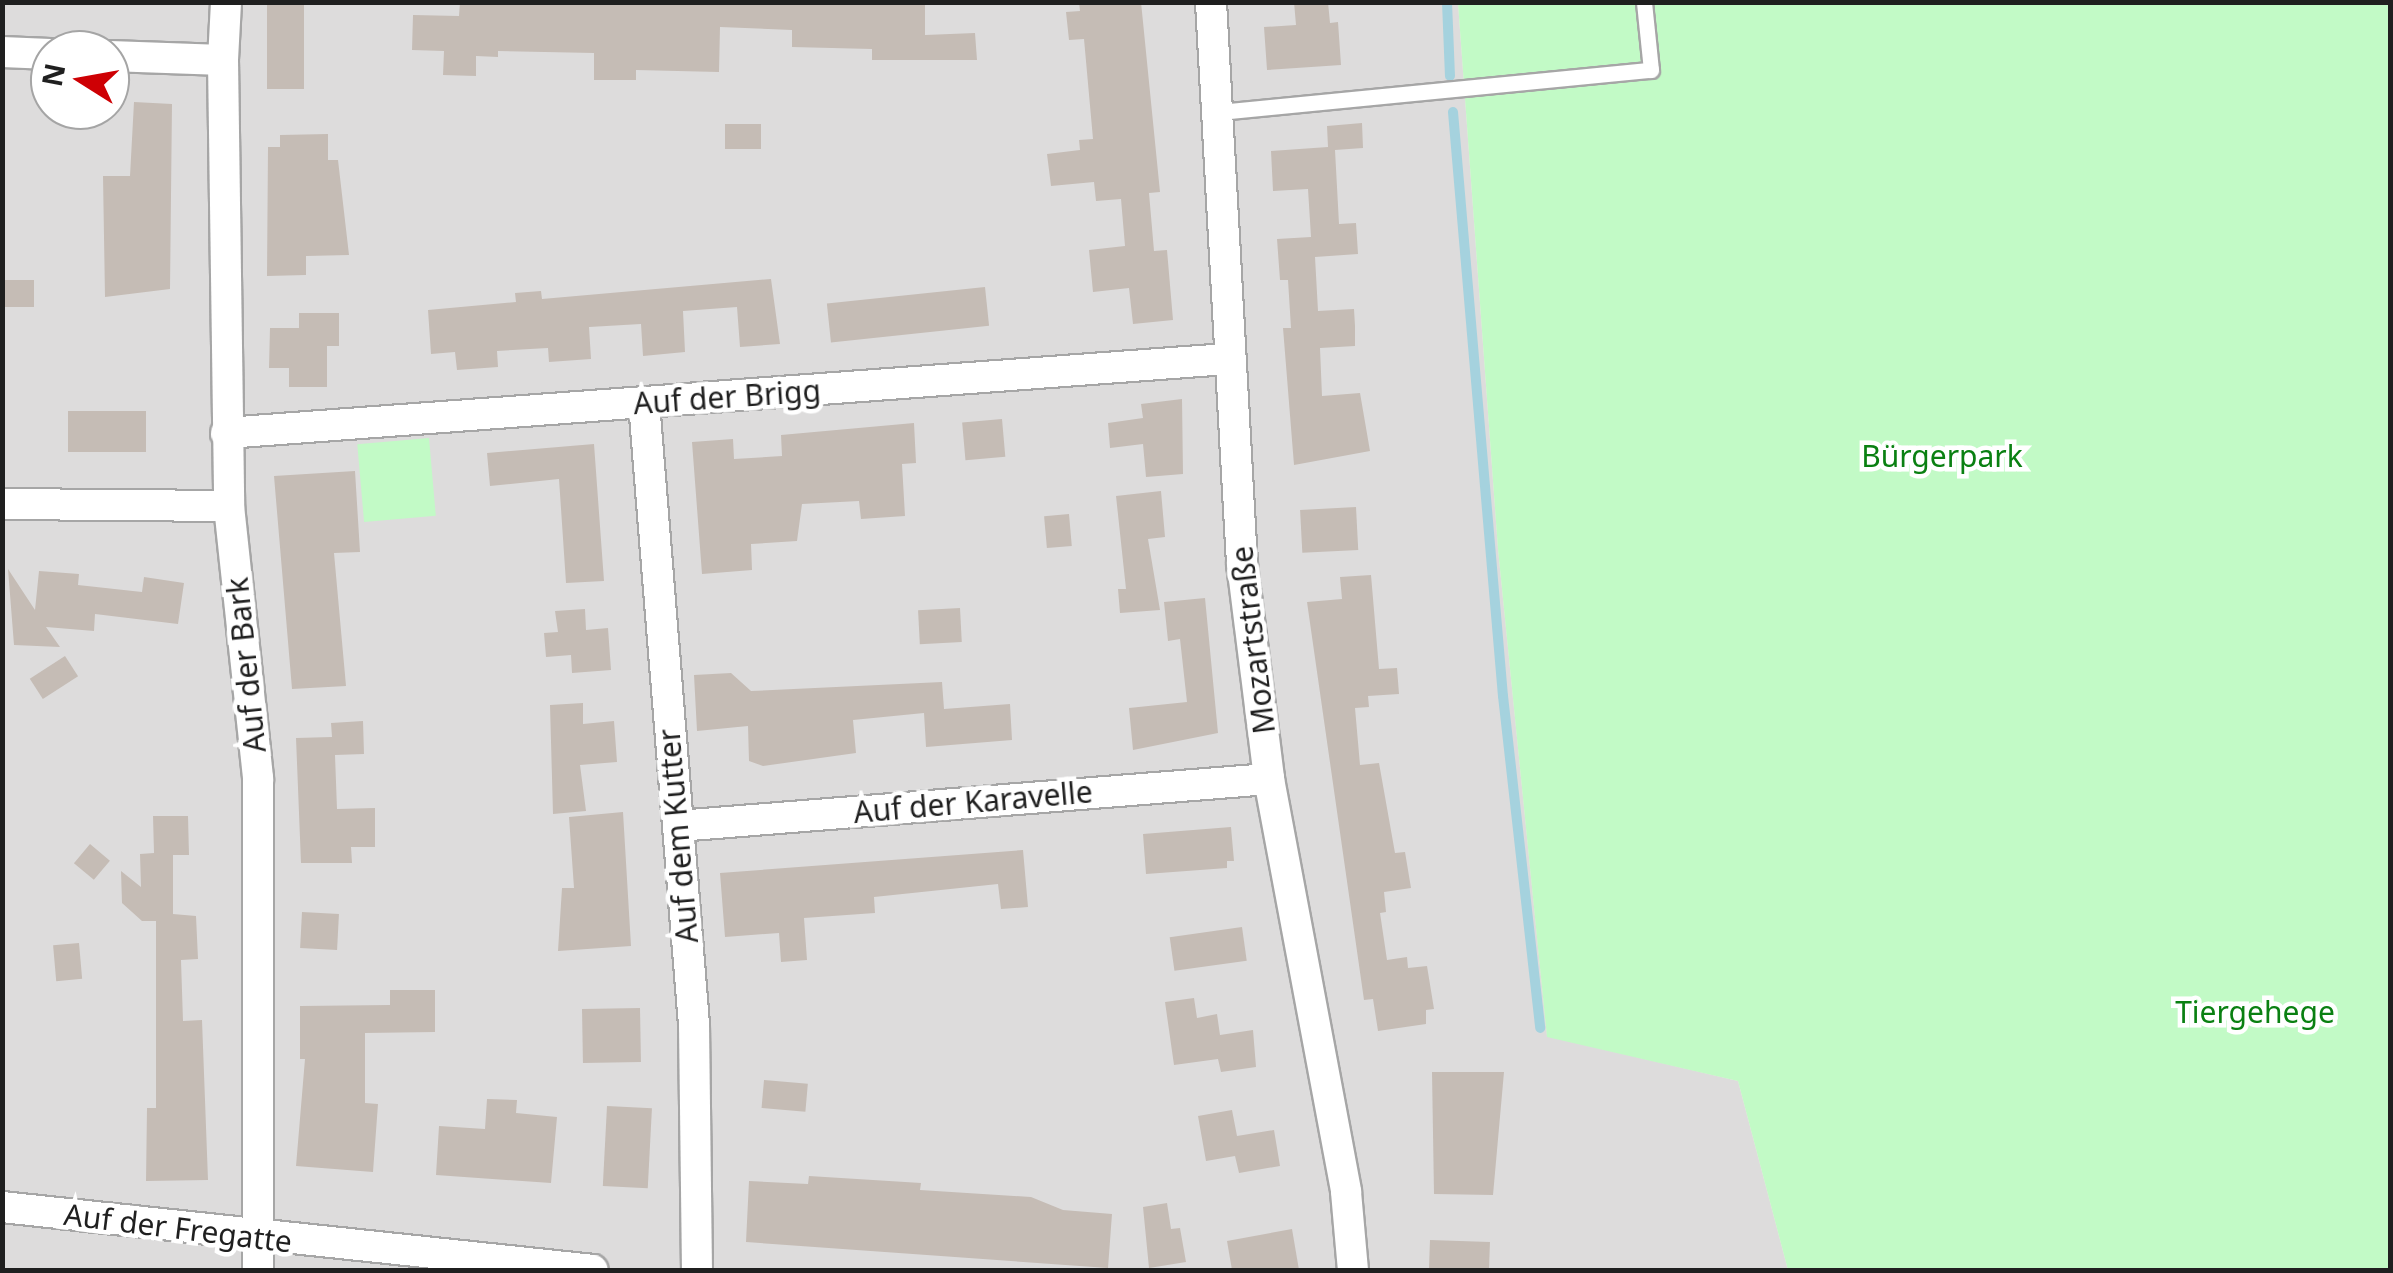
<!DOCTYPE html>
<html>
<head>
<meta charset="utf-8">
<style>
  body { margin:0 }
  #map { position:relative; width:2393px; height:1273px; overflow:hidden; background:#f0ece5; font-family:"Noto Sans",sans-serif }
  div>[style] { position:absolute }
  .residential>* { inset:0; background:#dddcdc }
  .park>* { inset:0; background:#c2fac6; transform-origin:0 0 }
  .stream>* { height:10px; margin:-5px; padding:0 5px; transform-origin:5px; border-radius:5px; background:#a5d2de }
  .building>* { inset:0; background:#c5bcb5; transform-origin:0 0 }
  .roads { filter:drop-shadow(2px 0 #a6a6a6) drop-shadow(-2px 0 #a6a6a6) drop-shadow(0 2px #a6a6a6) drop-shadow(0 -2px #a6a6a6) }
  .lane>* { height:15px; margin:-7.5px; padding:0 7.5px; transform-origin:7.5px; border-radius:7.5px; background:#fff }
  .street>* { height:30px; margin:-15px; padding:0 15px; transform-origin:15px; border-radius:15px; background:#fff }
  span { translate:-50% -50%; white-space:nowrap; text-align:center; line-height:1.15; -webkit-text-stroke:9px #fff; paint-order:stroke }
  .street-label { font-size:30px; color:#1f1f1f }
  .park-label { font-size:30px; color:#0a8012 }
  .frame { position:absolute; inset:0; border:5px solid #1f1f1f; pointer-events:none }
  .north { position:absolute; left:30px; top:30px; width:100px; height:100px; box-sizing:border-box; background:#fff; border:2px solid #a5a5a5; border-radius:50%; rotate:281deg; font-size:28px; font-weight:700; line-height:40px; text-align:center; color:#1f1f1f }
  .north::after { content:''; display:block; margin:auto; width:35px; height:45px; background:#ce0004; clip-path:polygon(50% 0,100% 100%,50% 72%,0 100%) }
</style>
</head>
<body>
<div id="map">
  <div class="residential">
    <i style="clip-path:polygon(evenodd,2px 3px,1458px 3px,1498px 549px,1547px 1036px,1738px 1081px,1788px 1270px,3px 1270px,2px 3px,50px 50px,110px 50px,110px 110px,50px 110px,50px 50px)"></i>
  </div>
  <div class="park">
    <i style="clip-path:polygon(1458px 3px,2390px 3px,2390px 1270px,1788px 1270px,1738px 1081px,1547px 1037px,1498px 549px)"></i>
    <i style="left:429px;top:438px;width:78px;height:72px;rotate:85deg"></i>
  </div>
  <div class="stream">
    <i style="left:1447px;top:2px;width:74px;rotate:87.7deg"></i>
    <i style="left:1453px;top:112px;width:586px;rotate:85.11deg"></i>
    <i style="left:1503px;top:696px;width:334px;rotate:83.6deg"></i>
  </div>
  <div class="building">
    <i style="left:267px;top:2px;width:37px;height:87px"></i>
    <i style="clip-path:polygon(460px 2px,925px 2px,925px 35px,975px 33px,977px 60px,872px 60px,872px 49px,792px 47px,792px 30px,720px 27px,719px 72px,636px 70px,636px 80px,594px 80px,594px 53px,498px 51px,498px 57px,476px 56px,476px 76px,443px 75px,444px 51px,412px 50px,413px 15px,459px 16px)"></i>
    <i style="clip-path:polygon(1079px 2px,1141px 2px,1160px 192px,1149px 193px,1154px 251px,1167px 250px,1173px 320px,1133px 324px,1129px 288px,1093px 292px,1089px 250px,1125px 246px,1121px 199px,1096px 201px,1094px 182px,1051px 186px,1047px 154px,1080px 150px,1079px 140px,1093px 139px,1084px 39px,1069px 40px,1066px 12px,1080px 11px)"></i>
    <i style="clip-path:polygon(1294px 2px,1328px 2px,1330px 23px,1338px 22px,1341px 65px,1267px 70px,1264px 27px,1296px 25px)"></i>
    <i style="clip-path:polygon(134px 102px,172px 104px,170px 289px,105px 297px,103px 176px,130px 176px)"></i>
    <i style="clip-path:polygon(1362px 123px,1363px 148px,1335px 150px,1339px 224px,1356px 223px,1358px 254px,1315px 257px,1318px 311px,1354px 309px,1355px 326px,1355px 346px,1320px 348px,1322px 396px,1360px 393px,1370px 451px,1294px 465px,1283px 328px,1291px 328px,1288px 280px,1280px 280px,1277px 239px,1311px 237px,1308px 189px,1273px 191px,1271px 151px,1328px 147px,1327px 126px)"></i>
    <i style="left:725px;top:124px;width:36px;height:25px"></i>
    <i style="clip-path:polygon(328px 134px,328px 160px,338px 160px,349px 255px,306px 256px,306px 275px,267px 276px,268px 147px,280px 147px,280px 135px)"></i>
    <i style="clip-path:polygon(771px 279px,780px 344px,740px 347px,737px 307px,683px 311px,685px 352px,643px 356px,641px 324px,589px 327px,591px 359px,549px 362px,548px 348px,497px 351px,498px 367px,457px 370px,455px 352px,431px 354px,428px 310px,516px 302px,515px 293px,541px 291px,542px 299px)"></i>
    <i style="left:5px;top:280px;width:29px;height:27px"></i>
    <i style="left:985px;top:287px;width:39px;height:159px;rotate:84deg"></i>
    <i style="clip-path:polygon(299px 313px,339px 313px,339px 346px,327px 346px,327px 387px,289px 387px,289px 368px,269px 368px,270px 328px,299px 328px)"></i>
    <i style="clip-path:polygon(1182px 399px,1183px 474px,1146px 477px,1143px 444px,1110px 448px,1108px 423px,1143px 418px,1141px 404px)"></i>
    <i style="left:146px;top:411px;width:41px;height:78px;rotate:90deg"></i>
    <i style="left:1002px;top:419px;width:38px;height:40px;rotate:85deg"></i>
    <i style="clip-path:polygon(914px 423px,916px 463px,902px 464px,905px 516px,861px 519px,859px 501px,802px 504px,797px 541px,751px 544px,752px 570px,702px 574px,692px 442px,733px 439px,734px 459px,782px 456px,781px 435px)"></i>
    <i style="clip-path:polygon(594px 444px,604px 581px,566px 583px,559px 479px,490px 486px,487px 453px)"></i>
    <i style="clip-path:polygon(355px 471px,360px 552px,334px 553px,346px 686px,292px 689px,274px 476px)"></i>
    <i style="clip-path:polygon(1161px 491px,1165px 537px,1148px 539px,1160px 610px,1120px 613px,1118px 589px,1126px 589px,1116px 496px)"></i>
    <i style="left:1356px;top:507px;width:43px;height:56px;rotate:87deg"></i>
    <i style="left:1069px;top:514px;width:32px;height:25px;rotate:85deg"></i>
    <i style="clip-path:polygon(8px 569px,35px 610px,39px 571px,79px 574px,78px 585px,142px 592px,144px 577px,184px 583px,178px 624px,95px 614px,94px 631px,46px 627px,60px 647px,14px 645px)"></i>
    <i style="clip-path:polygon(1371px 575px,1379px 669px,1397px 668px,1399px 694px,1368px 696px,1369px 707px,1355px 708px,1360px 765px,1379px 763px,1395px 853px,1405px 852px,1411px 888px,1384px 892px,1386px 912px,1380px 913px,1387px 960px,1407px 957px,1408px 968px,1427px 966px,1434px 1009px,1426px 1010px,1426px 1024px,1378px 1031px,1373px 999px,1364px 1000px,1307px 602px,1342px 599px,1340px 577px)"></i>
    <i style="clip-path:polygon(1205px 598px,1218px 733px,1133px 750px,1129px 708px,1187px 702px,1180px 639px,1168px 641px,1164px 602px)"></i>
    <i style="left:960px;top:608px;width:34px;height:42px;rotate:87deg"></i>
    <i style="clip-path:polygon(585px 609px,586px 630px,608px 628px,611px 670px,572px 673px,571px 655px,546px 657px,544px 633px,558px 632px,555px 611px)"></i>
    <i style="left:65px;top:656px;width:24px;height:42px;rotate:57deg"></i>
    <i style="clip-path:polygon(731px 673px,751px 691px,942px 682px,944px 709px,1010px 704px,1012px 740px,926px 747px,924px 713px,853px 720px,856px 753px,763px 766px,749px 761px,748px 726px,697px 731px,694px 675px)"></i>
    <i style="clip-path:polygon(583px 703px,583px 724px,614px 721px,617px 762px,580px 765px,586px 811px,553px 814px,550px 705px)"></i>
    <i style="clip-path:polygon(363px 721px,364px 754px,335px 755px,337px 809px,375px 808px,375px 847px,351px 847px,352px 863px,301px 863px,296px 738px,332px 737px,331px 723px)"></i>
    <i style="clip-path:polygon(623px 812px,631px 946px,558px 951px,562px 888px,574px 888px,569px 817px)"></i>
    <i style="clip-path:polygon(153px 816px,188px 816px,189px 855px,173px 855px,173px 914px,196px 916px,198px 959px,181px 960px,183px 1021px,202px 1020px,208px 1180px,146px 1181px,147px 1108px,156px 1108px,156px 921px,142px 921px,122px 903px,121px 871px,141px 887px,140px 854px,154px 853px)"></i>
    <i style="clip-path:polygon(1231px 827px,1234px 861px,1227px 861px,1227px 868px,1146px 874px,1143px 834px)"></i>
    <i style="left:90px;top:844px;width:26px;height:25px;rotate:40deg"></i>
    <i style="clip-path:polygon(1023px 850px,1028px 907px,1001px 909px,998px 884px,874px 897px,875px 913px,804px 918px,807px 960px,781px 962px,779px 933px,725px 937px,720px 873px)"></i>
    <i style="left:302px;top:912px;width:37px;height:36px;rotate:3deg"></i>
    <i style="left:1242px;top:927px;width:34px;height:73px;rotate:82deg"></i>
    <i style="left:79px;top:943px;width:36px;height:26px;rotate:85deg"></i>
    <i style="clip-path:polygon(390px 990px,435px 990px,435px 1032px,365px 1033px,365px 1103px,378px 1104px,373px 1172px,296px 1166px,305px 1059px,300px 1059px,300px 1006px,390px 1005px)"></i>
    <i style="clip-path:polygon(1194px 998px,1197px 1018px,1217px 1014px,1220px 1035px,1253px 1030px,1256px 1067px,1221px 1072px,1218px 1059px,1174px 1065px,1165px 1002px)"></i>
    <i style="left:640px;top:1008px;width:54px;height:58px;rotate:89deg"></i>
    <i style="clip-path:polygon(1432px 1072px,1504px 1072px,1493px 1195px,1434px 1194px)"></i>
    <i style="left:764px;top:1080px;width:44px;height:28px;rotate:5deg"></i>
    <i style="clip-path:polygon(487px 1099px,517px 1100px,516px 1113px,557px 1117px,551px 1183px,436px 1175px,439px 1126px,485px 1129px)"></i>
    <i style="left:607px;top:1106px;width:45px;height:80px;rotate:3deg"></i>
    <i style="clip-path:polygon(1232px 1110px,1237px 1136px,1274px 1130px,1280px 1166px,1239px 1173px,1235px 1156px,1206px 1161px,1198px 1116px)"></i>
    <i style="clip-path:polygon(809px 1176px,921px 1183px,920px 1190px,1031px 1197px,1063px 1210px,1112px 1214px,1108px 1268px,746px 1242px,749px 1181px,808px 1184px)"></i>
    <i style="clip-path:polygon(1167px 1203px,1171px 1229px,1180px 1228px,1186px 1262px,1149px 1268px,1143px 1207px)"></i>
    <i style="clip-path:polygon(1292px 1229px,1299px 1270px,1232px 1270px,1227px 1241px)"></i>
    <i style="left:1430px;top:1240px;width:60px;height:30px;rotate:2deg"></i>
  </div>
  <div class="roads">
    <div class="lane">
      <i style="left:1219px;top:112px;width:434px;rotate:-5.6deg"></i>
      <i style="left:1651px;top:70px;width:68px;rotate:-95.9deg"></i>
    </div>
    <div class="street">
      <i style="left:1211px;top:2px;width:563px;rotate:86.84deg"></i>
      <i style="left:1242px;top:564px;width:217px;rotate:82.8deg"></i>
      <i style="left:1269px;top:779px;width:420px;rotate:79.4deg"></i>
      <i style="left:1346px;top:1192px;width:78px;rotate:84.9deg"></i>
      <i style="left:2px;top:52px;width:48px;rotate:2.4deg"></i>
      <i style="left:110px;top:56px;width:113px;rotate:2deg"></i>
      <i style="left:223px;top:60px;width:58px;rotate:-87deg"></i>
      <i style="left:223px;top:60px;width:446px;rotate:89.2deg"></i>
      <i style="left:229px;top:506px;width:274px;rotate:83.9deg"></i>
      <i style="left:258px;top:778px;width:492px;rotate:90deg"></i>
      <i style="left:644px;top:403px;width:624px;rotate:85.4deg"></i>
      <i style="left:694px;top:1025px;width:245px;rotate:89.3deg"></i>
      <i style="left:226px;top:433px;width:1004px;rotate:-4.23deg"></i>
      <i style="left:2px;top:504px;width:227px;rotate:0.5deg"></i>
      <i style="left:678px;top:826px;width:593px;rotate:-4.55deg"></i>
      <i style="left:2px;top:1207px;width:594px;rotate:6.08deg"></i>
    </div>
  </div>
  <div class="street-label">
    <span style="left:727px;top:397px;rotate:-4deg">Auf der Brigg</span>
    <span style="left:1253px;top:640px;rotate:-97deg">Mozartstraße</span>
    <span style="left:246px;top:665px;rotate:-96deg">Auf der Bark</span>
    <span style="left:973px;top:802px;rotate:-5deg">Auf der Karavelle</span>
    <span style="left:678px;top:836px;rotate:-95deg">Auf dem Kutter</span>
    <span style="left:178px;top:1228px;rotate:7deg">Auf der Fregatte</span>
  </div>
  <div class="park-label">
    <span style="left:1942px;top:456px">Bürgerpark</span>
    <span style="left:2255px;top:1012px">Tiergehege</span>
  </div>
  <div class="frame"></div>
  <div class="north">N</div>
</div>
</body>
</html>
